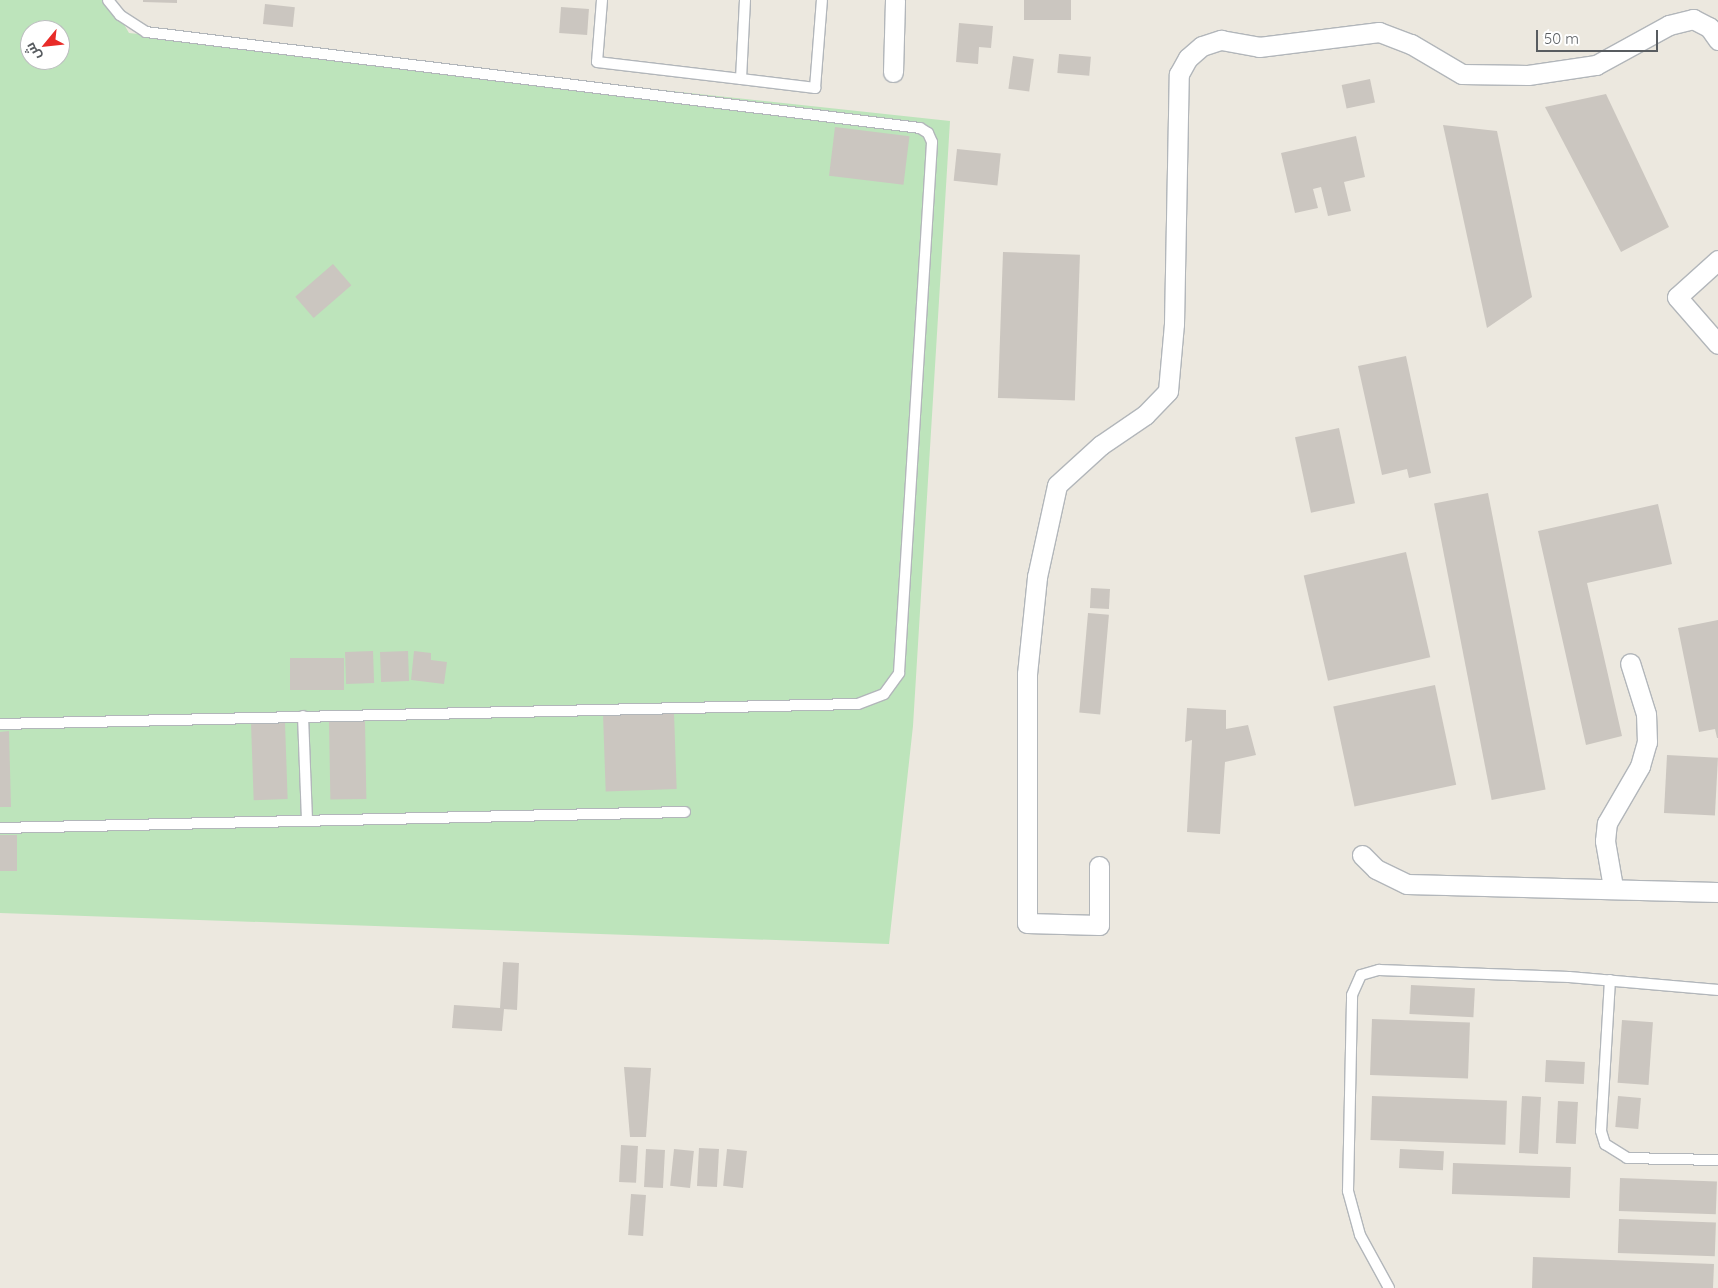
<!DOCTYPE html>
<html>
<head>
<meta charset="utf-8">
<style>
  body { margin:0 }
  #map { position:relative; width:1718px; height:1288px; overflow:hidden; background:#ece8df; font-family:Quicksand,Cairo,sans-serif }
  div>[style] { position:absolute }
  .green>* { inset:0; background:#bde4bb }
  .building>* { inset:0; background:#cbc6c0; transform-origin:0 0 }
  .roads { filter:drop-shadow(1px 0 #b2b6ba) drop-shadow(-1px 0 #b2b6ba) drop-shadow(0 1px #b2b6ba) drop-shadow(0 -1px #b2b6ba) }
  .service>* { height:10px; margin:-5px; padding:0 5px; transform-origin:5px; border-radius:5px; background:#fff }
  .minor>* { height:19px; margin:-9.5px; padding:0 9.5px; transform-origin:9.5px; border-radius:9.5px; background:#fff }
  span { translate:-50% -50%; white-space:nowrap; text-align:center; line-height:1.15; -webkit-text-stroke:4.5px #fff; paint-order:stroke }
  .north { position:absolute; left:20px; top:20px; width:50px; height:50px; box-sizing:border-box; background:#fff; border:1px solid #bcbebf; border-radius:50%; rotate:242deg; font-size:14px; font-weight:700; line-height:20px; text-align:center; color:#585c60 }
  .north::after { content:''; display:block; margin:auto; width:18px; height:22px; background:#e82b28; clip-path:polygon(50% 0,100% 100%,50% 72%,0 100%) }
  .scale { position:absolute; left:1536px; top:30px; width:122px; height:22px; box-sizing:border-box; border:2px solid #585c60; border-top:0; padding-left:6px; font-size:15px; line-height:18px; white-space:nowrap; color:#585c60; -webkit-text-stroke:4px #fff; paint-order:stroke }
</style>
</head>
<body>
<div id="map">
  <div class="green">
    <i style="clip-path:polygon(evenodd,0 0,110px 0,129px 33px,950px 121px,913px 726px,889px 944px,0 913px,0 0,30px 30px,60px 30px,60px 60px,30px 60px,30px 30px)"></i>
  </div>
  <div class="building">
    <i style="clip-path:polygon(143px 0,177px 0,177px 3px,143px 2px)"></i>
    <i style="left:1024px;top:0;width:47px;height:20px"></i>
    <i style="left:265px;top:4px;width:30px;height:20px;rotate:6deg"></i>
    <i style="left:561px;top:7px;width:28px;height:26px;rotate:4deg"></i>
    <i style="clip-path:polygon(959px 23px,993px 26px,991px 48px,979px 47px,978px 64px,956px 62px)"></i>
    <i style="left:1059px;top:54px;width:32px;height:19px;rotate:5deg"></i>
    <i style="left:1013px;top:56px;width:21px;height:33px;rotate:8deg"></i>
    <i style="left:1370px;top:79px;width:24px;height:29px;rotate:78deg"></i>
    <i style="clip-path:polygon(1606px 94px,1669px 227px,1621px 252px,1545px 107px)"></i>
    <i style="clip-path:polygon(1443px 125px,1497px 131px,1532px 297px,1487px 328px)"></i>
    <i style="left:835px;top:127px;width:75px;height:49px;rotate:7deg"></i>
    <i style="clip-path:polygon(1356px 136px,1365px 177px,1344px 182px,1351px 211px,1328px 216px,1321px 187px,1313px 189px,1318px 208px,1295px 213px,1281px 153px)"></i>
    <i style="left:957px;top:149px;width:44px;height:32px;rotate:6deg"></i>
    <i style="left:1003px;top:252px;width:77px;height:146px;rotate:2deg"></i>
    <i style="left:333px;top:264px;width:28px;height:50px;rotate:49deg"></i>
    <i style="clip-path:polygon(1406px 356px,1431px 473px,1409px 478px,1407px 469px,1382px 475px,1358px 366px)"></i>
    <i style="left:1339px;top:428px;width:77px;height:45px;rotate:78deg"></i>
    <i style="left:1488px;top:493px;width:302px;height:55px;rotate:79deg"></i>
    <i style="clip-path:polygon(1658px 504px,1672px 564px,1587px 583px,1622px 736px,1586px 745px,1538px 531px)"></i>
    <i style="left:1406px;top:552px;width:108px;height:105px;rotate:77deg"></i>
    <i style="left:1091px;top:588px;width:19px;height:20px;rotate:3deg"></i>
    <i style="left:1088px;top:613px;width:21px;height:100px;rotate:5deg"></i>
    <i style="clip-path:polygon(1718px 620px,1718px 738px,1717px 738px,1715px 729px,1699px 732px,1678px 628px)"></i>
    <i style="left:373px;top:651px;width:32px;height:28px;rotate:88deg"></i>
    <i style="left:408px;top:651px;width:30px;height:28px;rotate:88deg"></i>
    <i style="clip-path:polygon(414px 651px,431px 653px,431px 660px,447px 662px,444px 684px,411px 680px)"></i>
    <i style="left:344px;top:658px;width:32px;height:54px;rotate:90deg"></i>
    <i style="left:1435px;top:685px;width:102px;height:104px;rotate:78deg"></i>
    <i style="clip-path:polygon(1187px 708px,1226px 710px,1226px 729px,1248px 725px,1256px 755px,1225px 762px,1220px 834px,1187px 832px,1192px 740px,1185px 742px)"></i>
    <i style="left:674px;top:713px;width:76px;height:71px;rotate:88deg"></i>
    <i style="left:365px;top:721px;width:78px;height:36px;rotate:89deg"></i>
    <i style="left:285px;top:723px;width:76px;height:34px;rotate:88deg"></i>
    <i style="clip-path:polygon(9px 731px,11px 807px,0 807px,0 732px)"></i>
    <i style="left:1667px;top:755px;width:51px;height:58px;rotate:3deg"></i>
    <i style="left:0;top:835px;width:17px;height:36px"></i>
    <i style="clip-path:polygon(503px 962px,519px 963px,517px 1010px,504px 1009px,502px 1031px,452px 1028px,454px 1005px,500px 1008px)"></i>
    <i style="left:1411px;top:985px;width:64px;height:29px;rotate:3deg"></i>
    <i style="left:1372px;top:1019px;width:98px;height:56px;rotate:2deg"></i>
    <i style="left:1622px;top:1020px;width:31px;height:63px;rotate:4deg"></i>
    <i style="left:1546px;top:1060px;width:39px;height:22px;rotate:3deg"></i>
    <i style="clip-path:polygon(624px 1067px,651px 1068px,646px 1137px,630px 1137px)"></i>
    <i style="left:1372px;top:1096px;width:135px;height:44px;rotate:2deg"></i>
    <i style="left:1522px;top:1096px;width:19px;height:57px;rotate:3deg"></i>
    <i style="left:1618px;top:1096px;width:23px;height:31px;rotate:5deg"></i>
    <i style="left:1558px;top:1101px;width:20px;height:42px;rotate:3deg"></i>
    <i style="left:621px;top:1145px;width:17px;height:37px;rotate:3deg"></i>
    <i style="left:699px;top:1148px;width:20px;height:38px;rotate:3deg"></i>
    <i style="left:646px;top:1149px;width:19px;height:38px;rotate:3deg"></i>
    <i style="left:674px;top:1149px;width:20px;height:37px;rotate:6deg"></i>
    <i style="left:727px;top:1149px;width:20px;height:37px;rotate:6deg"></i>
    <i style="left:1400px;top:1149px;width:44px;height:19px;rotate:3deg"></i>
    <i style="left:1453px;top:1163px;width:118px;height:31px;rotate:2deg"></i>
    <i style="left:1620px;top:1178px;width:97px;height:33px;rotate:2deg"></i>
    <i style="left:631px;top:1194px;width:15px;height:41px;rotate:4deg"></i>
    <i style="left:1619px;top:1219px;width:97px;height:34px;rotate:2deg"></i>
    <i style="clip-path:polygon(1533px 1257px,1714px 1264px,1713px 1288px,1532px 1288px)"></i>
  </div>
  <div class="roads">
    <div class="service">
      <i style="left:602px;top:0;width:62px;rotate:94.6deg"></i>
      <i style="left:597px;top:62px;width:145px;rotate:6.7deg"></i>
      <i style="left:741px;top:79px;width:79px;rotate:-87.1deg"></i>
      <i style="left:741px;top:79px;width:75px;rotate:6.9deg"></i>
      <i style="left:815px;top:88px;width:88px;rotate:-85.5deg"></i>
      <i style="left:303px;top:716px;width:104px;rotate:87.8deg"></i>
      <i style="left:0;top:724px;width:858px;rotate:-1.34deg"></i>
      <i style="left:858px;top:704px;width:28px;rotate:-21deg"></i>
      <i style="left:884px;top:694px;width:26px;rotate:-54deg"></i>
      <i style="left:899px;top:673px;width:532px;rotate:-86.44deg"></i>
      <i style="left:932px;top:142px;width:10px;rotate:-114deg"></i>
      <i style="left:928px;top:133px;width:9px;rotate:-148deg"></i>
      <i style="left:920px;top:128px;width:780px;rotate:-172.93deg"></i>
      <i style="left:146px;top:32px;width:31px;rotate:-147deg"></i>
      <i style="left:120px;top:15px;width:19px;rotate:-129deg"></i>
      <i style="left:0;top:828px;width:685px;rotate:-1.34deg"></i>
      <i style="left:1610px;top:980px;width:151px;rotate:93.4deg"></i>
      <i style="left:1601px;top:1131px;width:14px;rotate:73deg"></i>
      <i style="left:1605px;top:1144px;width:26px;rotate:32deg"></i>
      <i style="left:1627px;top:1158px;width:91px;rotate:1.3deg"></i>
      <i style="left:1389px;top:1288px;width:60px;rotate:-118.7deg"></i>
      <i style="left:1360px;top:1235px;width:46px;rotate:-105.3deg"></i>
      <i style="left:1348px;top:1191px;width:196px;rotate:-88.8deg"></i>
      <i style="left:1352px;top:995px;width:22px;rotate:-66deg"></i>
      <i style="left:1361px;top:975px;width:19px;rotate:-16deg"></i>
      <i style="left:1379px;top:970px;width:190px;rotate:2.1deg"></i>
      <i style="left:1569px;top:977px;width:150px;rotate:5deg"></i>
    </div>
    <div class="minor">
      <i style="left:893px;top:72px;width:72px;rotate:-88.4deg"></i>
      <i style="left:1718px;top:260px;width:55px;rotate:137.9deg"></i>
      <i style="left:1677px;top:297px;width:62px;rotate:48.9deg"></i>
      <i style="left:1362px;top:855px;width:20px;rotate:45deg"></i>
      <i style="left:1376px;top:869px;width:34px;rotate:26deg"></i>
      <i style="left:1407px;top:884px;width:311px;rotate:1.5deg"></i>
      <i style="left:1099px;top:866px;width:59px;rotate:90deg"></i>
      <i style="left:1099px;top:925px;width:72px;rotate:-178.4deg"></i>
      <i style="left:1027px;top:923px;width:249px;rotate:-90deg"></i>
      <i style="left:1027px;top:674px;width:98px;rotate:-84.1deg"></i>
      <i style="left:1037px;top:577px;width:94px;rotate:-77.7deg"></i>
      <i style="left:1057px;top:485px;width:59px;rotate:-42.3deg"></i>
      <i style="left:1101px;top:445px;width:53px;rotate:-34.3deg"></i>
      <i style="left:1145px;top:415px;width:33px;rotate:-46deg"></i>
      <i style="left:1168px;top:391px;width:67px;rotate:-84.9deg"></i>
      <i style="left:1174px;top:324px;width:250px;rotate:-88.9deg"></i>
      <i style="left:1179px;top:74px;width:18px;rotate:-61deg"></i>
      <i style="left:1188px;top:58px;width:18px;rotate:-41deg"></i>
      <i style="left:1202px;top:46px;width:20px;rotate:-18deg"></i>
      <i style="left:1221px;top:40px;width:39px;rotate:10deg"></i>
      <i style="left:1259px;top:47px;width:121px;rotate:-7.1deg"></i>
      <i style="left:1379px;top:32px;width:34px;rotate:21deg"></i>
      <i style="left:1411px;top:44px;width:59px;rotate:30.5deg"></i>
      <i style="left:1462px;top:74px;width:66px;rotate:0.9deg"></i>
      <i style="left:1528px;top:75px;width:69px;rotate:-8.4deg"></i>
      <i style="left:1596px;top:65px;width:83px;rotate:-28.7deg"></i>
      <i style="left:1669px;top:25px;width:25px;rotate:-14deg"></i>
      <i style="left:1693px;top:19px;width:18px;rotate:27deg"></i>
      <i style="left:1709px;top:27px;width:16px;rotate:55deg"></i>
      <i style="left:1613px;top:887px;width:47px;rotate:-99.9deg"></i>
      <i style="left:1605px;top:841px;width:18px;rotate:-84deg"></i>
      <i style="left:1607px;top:823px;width:66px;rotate:-59.9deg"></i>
      <i style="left:1640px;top:766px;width:25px;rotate:-74deg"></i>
      <i style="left:1647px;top:742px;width:28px;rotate:-92deg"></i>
      <i style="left:1646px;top:714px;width:53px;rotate:-107.4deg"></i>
    </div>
  </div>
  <div class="north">ش</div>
  <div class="scale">50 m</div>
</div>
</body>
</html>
